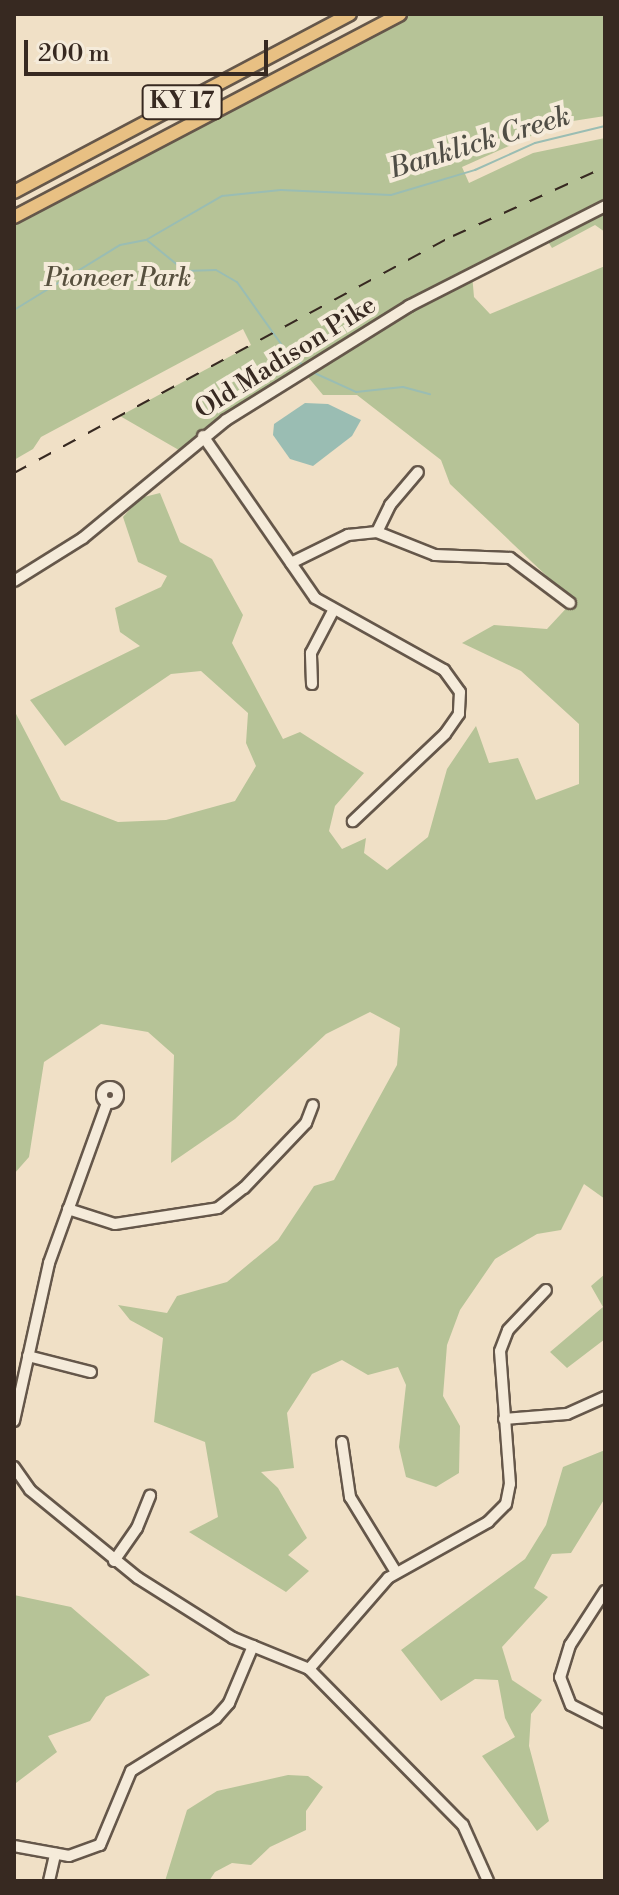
<!DOCTYPE html>
<style>
body{margin:0}
#map{position:relative;width:619px;height:1895px;overflow:hidden;background:#f0e0c6;font-family:"Libre Bodoni",serif}
div>[style]{position:absolute}
[style*='--x']{left:calc(var(--x)*1px);top:calc(var(--y)*1px);width:calc(var(--w)*1px);rotate:calc(var(--a)*1deg)}
.green>*{inset:0;background:#b6c397}
.water>*{inset:0;background:#9abdb3}
.stream>*{height:2px;margin:-1px;padding:0 1px;transform-origin:1px;border-radius:1px;background:#9abdb3}
.roads{filter:drop-shadow(2px 0 #65574a) drop-shadow(-2px 0 #65574a) drop-shadow(0 2px #65574a) drop-shadow(0 -2px #65574a)}
.minor>*{height:10px;margin:-5px;padding:0 5px;transform-origin:5px;border-radius:5px;background:#f5ebda}
.minor>.ring{margin:-5px;padding:0;box-sizing:content-box;background:none;border:10px solid #f5ebda;border-radius:50%}
.major>*{height:12px;margin:-6px;padding:0 6px;transform-origin:6px;border-radius:6px;background:#e8c083}
.rail>*{height:2px;margin-top:-1px;transform-origin:0;background:repeating-linear-gradient(90deg,#372921 0 14px,transparent 0 28px)}
span{translate:-50% -50%;white-space:nowrap;text-align:center;line-height:1.15;-webkit-text-stroke:8px #f5ebda;paint-order:stroke}
.shield-label span{padding:2px 6px;background:#f5ebda;border:2px solid;border-radius:6px;-webkit-text-stroke-width:0}
.shield-label{font-size:24px;color:#372921;font-weight:700}
.park-label{font-size:26px;color:#57503e;font-style:italic}
.street-label{font-size:26px;color:#372921}
.water-label{font-size:28px;color:#504e46;font-style:italic}
.frame{position:absolute;inset:0;border:16px solid #372921;pointer-events:none}
.scale{position:absolute;left:24px;top:40px;width:244px;height:36px;box-sizing:border-box;border:4px solid #372921;border-top:0;padding-left:10px;font-size:24px;line-height:28px;white-space:nowrap;color:#372921;-webkit-text-stroke:6px #f5ebda;paint-order:stroke}
</style>
<div id="map">
<div class="green">
<i style="clip-path:polygon(400px 14px,605px 14px,605px 116px,560px 123px,462px 167px,469px 183px,533px 153px,605px 138px,605px 232px,595px 225px,552px 248px,545px 237px,472px 274px,474px 297px,490px 314px,605px 266px,605px 1199px,584px 1184px,561px 1230px,537px 1234px,495px 1259px,460px 1310px,447px 1345px,443px 1396px,460px 1426px,459px 1473px,436px 1487px,406px 1477px,399px 1447px,406px 1385px,398px 1367px,368px 1375px,342px 1360px,312px 1374px,287px 1413px,294px 1468px,261px 1472px,278px 1488px,307px 1538px,288px 1555px,309px 1571px,286px 1592px,189px 1532px,218px 1517px,205px 1442px,154px 1422px,163px 1338px,130px 1320px,118px 1305px,167px 1313px,177px 1296px,227px 1282px,278px 1240px,314px 1186px,334px 1180px,397px 1065px,400px 1028px,370px 1012px,326px 1034px,235px 1119px,171px 1163px,174px 1055px,148px 1032px,101px 1024px,44px 1062px,29px 1157px,14px 1174px,14px 710px,61px 800px,118px 822px,166px 820px,235px 801px,256px 766px,246px 743px,248px 713px,201px 671px,171px 674px,65px 746px,30px 700px,140px 646px,120px 632px,115px 608px,161px 587px,167px 576px,138px 562px,123px 517px,140px 498px,160px 493px,180px 542px,212px 559px,243px 615px,232px 643px,283px 739px,300px 732px,364px 773px,335px 806px,329px 831px,342px 849px,366px 838px,364px 853px,387px 870px,428px 837px,447px 769px,476px 726px,489px 763px,518px 758px,536px 800px,579px 784px,579px 724px,521px 671px,462px 643px,494px 625px,547px 629px,573px 601px,450px 484px,441px 460px,357px 395px,323px 395px,303px 371px,184px 453px,120px 416px,251px 345px,243px 329px,41px 437px,33px 449px,14px 460px,14px 217px)"></i>
<i style="clip-path:polygon(605px 1274px,605px 1339px,567px 1368px,550px 1352px,603px 1307px,591px 1286px)"></i>
<i style="clip-path:polygon(605px 1450px,605px 1498px,571px 1553px,552px 1554px,534px 1588px,548px 1597px,502px 1647px,512px 1680px,542px 1700px,531px 1714px,529px 1746px,549px 1821px,537px 1831px,482px 1756px,515px 1737px,505px 1718px,498px 1680px,475px 1679px,441px 1701px,401px 1650px,525px 1559px,546px 1525px,563px 1467px)"></i>
<i style="clip-path:polygon(14px 1595px,71px 1607px,150px 1675px,106px 1697px,90px 1721px,48px 1736px,57px 1752px,16px 1783px)"></i>
<i style="clip-path:polygon(288px 1775px,308px 1776px,323px 1787px,306px 1811px,306px 1830px,270px 1847px,251px 1865px,232px 1863px,215px 1872px,209px 1881px,165px 1881px,187px 1810px,217px 1791px)"></i>
</div>
<div class="water">
<i style="clip-path:polygon(305px 403px,328px 404px,361px 420px,352px 436px,313px 466px,290px 459px,273px 435px,274px 424px)"></i>
</div>
<div class="stream">
<i style="--x:148;--y:241;--w:48;--a:39"></i>
<i style="--x:185;--y:271;--w:31;--a:-2"></i>
<i style="--x:216;--y:270;--w:24;--a:30"></i>
<i style="--x:237;--y:282;--w:85;--a:54.6"></i>
<i style="--x:286;--y:351;--w:25;--a:40"></i>
<i style="--x:14;--y:310;--w:124;--a:-31.5"></i>
<i style="--x:120;--y:245;--w:26;--a:-11"></i>
<i style="--x:146;--y:240;--w:88;--a:-30.1"></i>
<i style="--x:222;--y:196;--w:59;--a:-5.8"></i>
<i style="--x:281;--y:190;--w:110;--a:2.6"></i>
<i style="--x:391;--y:195;--w:88;--a:-16.6"></i>
<i style="--x:475;--y:170;--w:66;--a:-24.2"></i>
<i style="--x:535;--y:143;--w:72;--a:-13.7"></i>
<i style="--x:310;--y:371;--w:51;--a:24.5"></i>
<i style="--x:356;--y:392;--w:47;--a:-6.1"></i>
<i style="--x:403;--y:387;--w:28;--a:15"></i>
</div>
<div class="roads">
<div class="minor">
<i style="--x:203;--y:436;--w:197;--a:55.3"></i>
<i style="--x:315;--y:598;--w:148;--a:29.2"></i>
<i style="--x:444;--y:670;--w:27;--a:54"></i>
<i style="--x:460;--y:692;--w:22;--a:93"></i>
<i style="--x:459;--y:714;--w:24;--a:125"></i>
<i style="--x:445;--y:734;--w:127;--a:136.6"></i>
<i style="--x:377;--y:532;--w:30;--a:-64"></i>
<i style="--x:390;--y:505;--w:43;--a:-49.7"></i>
<i style="--x:291;--y:563;--w:64;--a:-26.2"></i>
<i style="--x:348;--y:535;--w:29;--a:-6"></i>
<i style="--x:377;--y:532;--w:62;--a:21.6"></i>
<i style="--x:435;--y:555;--w:75;--a:2.3"></i>
<i style="--x:510;--y:558;--w:75;--a:36.9"></i>
<i style="--x:14;--y:581;--w:81;--a:-31.9"></i>
<i style="--x:83;--y:538;--w:185;--a:-39.5"></i>
<i style="--x:226;--y:420;--w:216;--a:-31.9"></i>
<i style="--x:409;--y:306;--w:220;--a:-27"></i>
<i style="--x:312;--y:684;--w:31;--a:-92"></i>
<i style="--x:311;--y:653;--w:47;--a:-62.4"></i>
<i class="ring" style="left:102px;top:1087px;width:6px;height:6px"></i>
<i style="--x:68;--y:1209;--w:49;--a:17.7"></i>
<i style="--x:115;--y:1224;--w:104;--a:-8.8"></i>
<i style="--x:218;--y:1208;--w:33;--a:-38"></i>
<i style="--x:244;--y:1188;--w:90;--a:-46.4"></i>
<i style="--x:306;--y:1123;--w:19;--a:-69"></i>
<i style="--x:28;--y:1356;--w:65;--a:14.3"></i>
<i style="--x:504;--y:1419;--w:63;--a:-4.5"></i>
<i style="--x:567;--y:1414;--w:42;--a:-24.1"></i>
<i style="--x:14;--y:1421;--w:162;--a:-77.5"></i>
<i style="--x:49;--y:1263;--w:170;--a:-70.1"></i>
<i style="--x:342;--y:1442;--w:56;--a:81.7"></i>
<i style="--x:350;--y:1497;--w:88;--a:58.5"></i>
<i style="--x:14;--y:1467;--w:28;--a:55"></i>
<i style="--x:30;--y:1490;--w:139;--a:39.2"></i>
<i style="--x:138;--y:1578;--w:112;--a:32.3"></i>
<i style="--x:233;--y:1638;--w:82;--a:22.2"></i>
<i style="--x:309;--y:1669;--w:219;--a:45.4"></i>
<i style="--x:463;--y:1825;--w:61;--a:65.9"></i>
<i style="--x:114;--y:1561;--w:40;--a:-55.1"></i>
<i style="--x:137;--y:1528;--w:35;--a:-68"></i>
<i style="--x:605;--y:1591;--w:64;--a:122.9"></i>
<i style="--x:570;--y:1645;--w:34;--a:107"></i>
<i style="--x:560;--y:1677;--w:30;--a:69"></i>
<i style="--x:571;--y:1705;--w:38;--a:27"></i>
<i style="--x:309;--y:1669;--w:121;--a:-49"></i>
<i style="--x:388;--y:1578;--w:115;--a:-29.2"></i>
<i style="--x:488;--y:1522;--w:25;--a:-45"></i>
<i style="--x:506;--y:1504;--w:20;--a:-79"></i>
<i style="--x:510;--y:1484;--w:133;--a:-94.3"></i>
<i style="--x:500;--y:1351;--w:22;--a:-69"></i>
<i style="--x:508;--y:1330;--w:55;--a:-46.5"></i>
<i style="--x:14;--y:1846;--w:56;--a:10.3"></i>
<i style="--x:69;--y:1856;--w:33;--a:-20"></i>
<i style="--x:100;--y:1845;--w:80;--a:-67.3"></i>
<i style="--x:131;--y:1771;--w:100;--a:-31.9"></i>
<i style="--x:216;--y:1718;--w:20;--a:-49"></i>
<i style="--x:229;--y:1703;--w:62;--a:-67.2"></i>
<i style="--x:49;--y:1881;--w:28;--a:-77"></i>
</div>
<div class="major">
<i style="--x:14;--y:192;--w:380;--a:-27.9"></i>
<i style="--x:14;--y:217;--w:436;--a:-27.7"></i>
</div>
</div>
<div class="rail">
<i style="--x:14;--y:473;--w:499;--a:-28.4"></i>
<i style="--x:453;--y:236;--w:167;--a:-24.4"></i>
</div>
<div class="shield-label">
<span style="left:182px;top:102px">KY 17</span>
</div>
<div class="park-label">
<span style="left:118px;top:279px">Pioneer Park</span>
</div>
<div class="street-label">
<span style="left:286px;top:358px;rotate:-32deg">Old Madison Pike</span>
</div>
<div class="water-label">
<span style="left:480px;top:143px;rotate:-17deg">Banklick Creek</span>
</div>
<div class="frame"></div>
<div class="scale">200 m</div>
</div>
